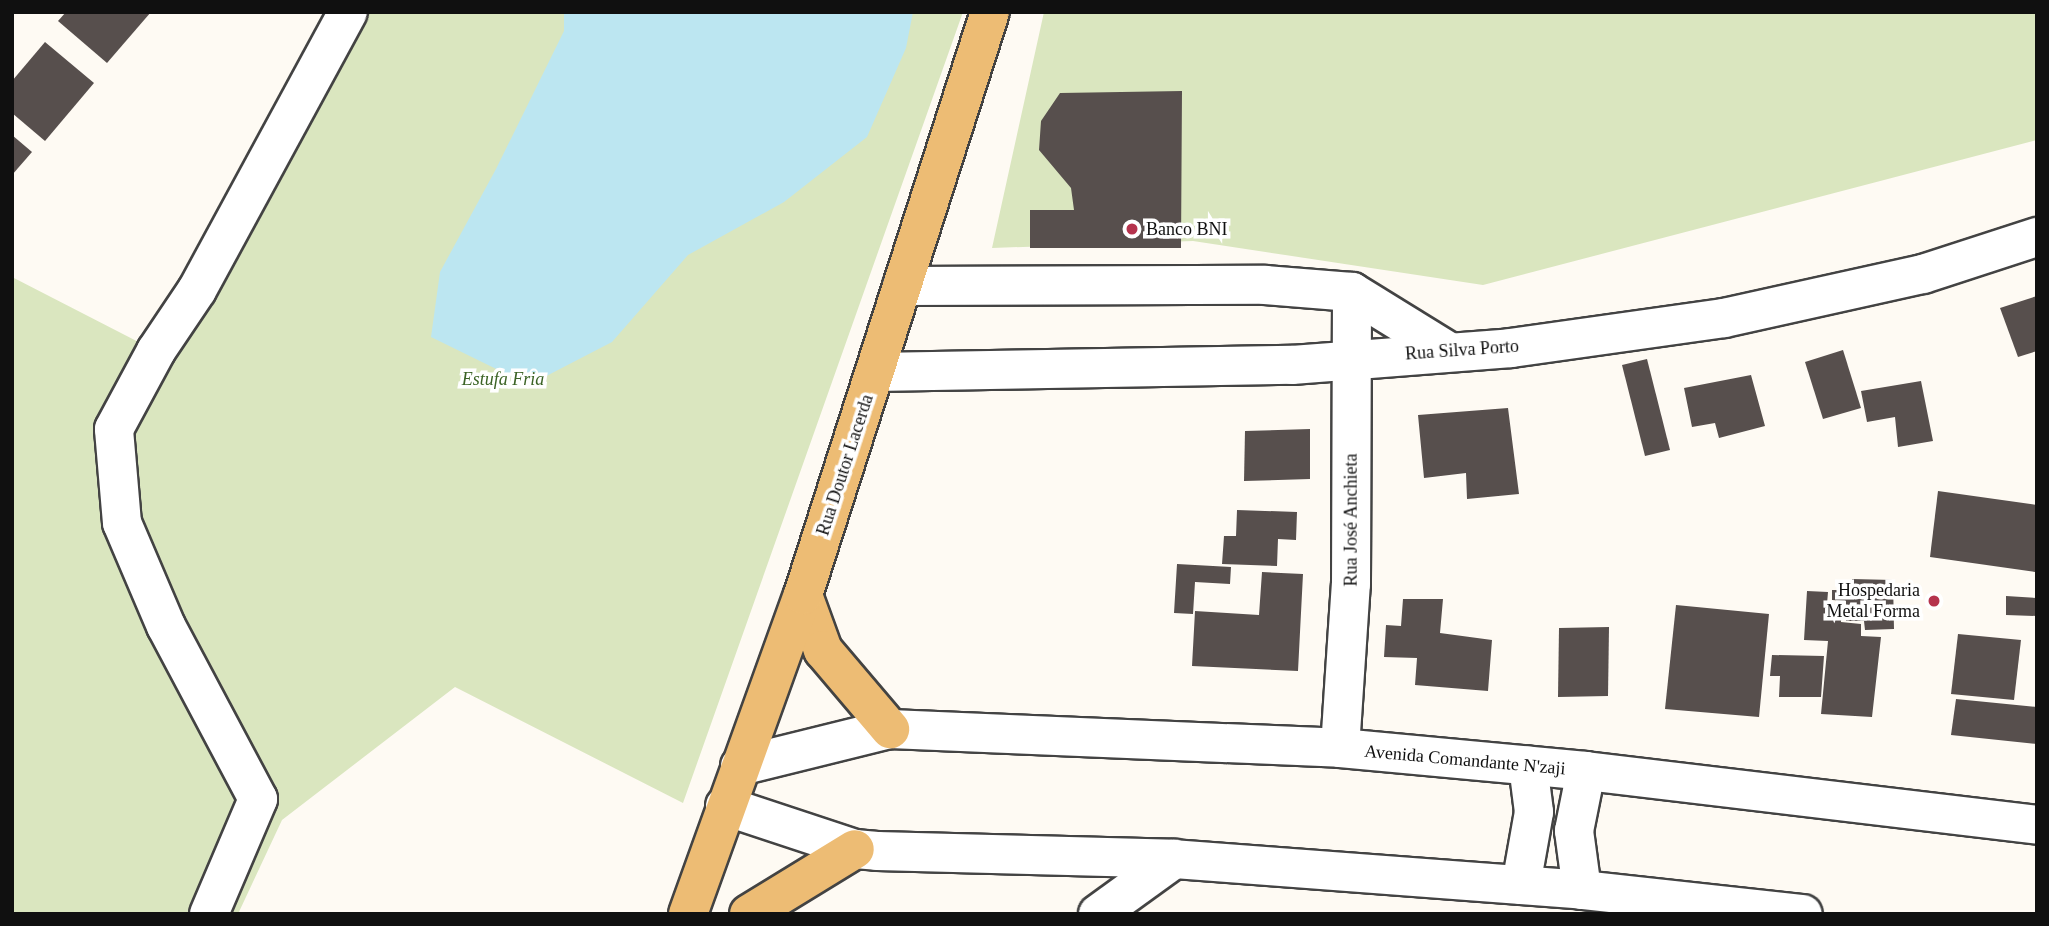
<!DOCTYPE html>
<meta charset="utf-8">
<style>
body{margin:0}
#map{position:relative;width:2049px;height:926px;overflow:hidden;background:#fefaf3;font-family:"Times New Roman",serif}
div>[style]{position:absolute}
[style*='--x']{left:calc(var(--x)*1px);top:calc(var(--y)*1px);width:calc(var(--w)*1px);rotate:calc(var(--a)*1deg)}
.green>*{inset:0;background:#dae6bf}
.water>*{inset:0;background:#bce6f1}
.building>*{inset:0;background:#574f4d}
.roads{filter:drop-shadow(2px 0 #434343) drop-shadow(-2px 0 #434343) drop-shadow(0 2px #434343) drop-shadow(0 -2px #434343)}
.minor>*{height:38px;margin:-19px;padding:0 19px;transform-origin:19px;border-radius:19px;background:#fff}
.major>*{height:38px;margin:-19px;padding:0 19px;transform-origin:19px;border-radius:19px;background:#edbc74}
.dots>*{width:19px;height:19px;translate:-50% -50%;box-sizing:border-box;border:4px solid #fff;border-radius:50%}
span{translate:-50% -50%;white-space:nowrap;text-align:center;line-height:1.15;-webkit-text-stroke:7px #fff;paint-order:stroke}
.poi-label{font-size:18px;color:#101010}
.left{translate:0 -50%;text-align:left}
.right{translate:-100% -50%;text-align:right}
.street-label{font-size:18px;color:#101010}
.park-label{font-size:18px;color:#3b6325;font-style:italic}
.frame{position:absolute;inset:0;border:14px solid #101010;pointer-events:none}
</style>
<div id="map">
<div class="green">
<i style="clip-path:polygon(348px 12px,963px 12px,683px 803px,455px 687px,282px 820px,238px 914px,12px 914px,12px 277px,156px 351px)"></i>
<i style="clip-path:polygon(1044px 12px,2037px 12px,2037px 140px,1483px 285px,1193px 241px,992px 248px)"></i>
</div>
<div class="water">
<i style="clip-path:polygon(564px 12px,913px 12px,906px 48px,867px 137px,784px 202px,688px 255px,612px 342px,529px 385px,431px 337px,440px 272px,496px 169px,564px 31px)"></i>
</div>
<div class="building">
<i style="clip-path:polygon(66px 12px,151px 12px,107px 63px,58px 21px)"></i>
<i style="clip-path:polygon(45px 42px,94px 83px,45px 141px,12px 113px,12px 81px)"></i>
<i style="clip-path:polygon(1182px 91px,1181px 248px,1030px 248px,1030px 210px,1074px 210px,1071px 188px,1039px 150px,1041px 121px,1060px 93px)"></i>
<i style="clip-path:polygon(12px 135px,32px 152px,12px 175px)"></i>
<i style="clip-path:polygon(2037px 296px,2037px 351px,2018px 357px,2000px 308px)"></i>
<i style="clip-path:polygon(1843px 350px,1861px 408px,1823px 419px,1805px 362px)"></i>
<i style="clip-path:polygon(1647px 359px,1670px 450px,1645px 456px,1622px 365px)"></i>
<i style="clip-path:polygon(1751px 375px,1765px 426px,1719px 438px,1715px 423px,1692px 427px,1684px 388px)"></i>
<i style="clip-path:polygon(1921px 381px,1933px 441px,1898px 447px,1895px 417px,1867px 422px,1861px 391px)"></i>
<i style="clip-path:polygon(1508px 408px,1519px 494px,1467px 499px,1466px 473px,1424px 478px,1418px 415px)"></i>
<i style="clip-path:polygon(1310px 429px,1310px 479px,1244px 481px,1245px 431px)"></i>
<i style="clip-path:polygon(1938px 491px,2037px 505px,2035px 572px,1930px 557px)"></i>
<i style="clip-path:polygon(1237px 510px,1297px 512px,1296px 540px,1278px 539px,1277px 566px,1222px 564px,1224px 536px,1236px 536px)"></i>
<i style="clip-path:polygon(1177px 564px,1231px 567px,1230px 584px,1195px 582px,1193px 614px,1174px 613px)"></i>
<i style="clip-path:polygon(1262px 572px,1303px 574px,1298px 671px,1192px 666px,1195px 611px,1259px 615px)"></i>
<i style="clip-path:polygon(1852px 579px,1893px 580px,1894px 629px,1865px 630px,1864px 621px,1846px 621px,1846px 601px,1832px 600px,1832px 590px,1852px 590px)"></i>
<i style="clip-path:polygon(1807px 591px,1828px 592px,1827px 604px,1842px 605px,1841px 622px,1861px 624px,1861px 636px,1881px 637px,1872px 717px,1821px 714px,1828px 641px,1804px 640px)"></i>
<i style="clip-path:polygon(2006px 596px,2037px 598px,2037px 616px,2006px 615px)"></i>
<i style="clip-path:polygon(1403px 599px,1443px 599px,1440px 633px,1492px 640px,1488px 691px,1415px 685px,1417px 658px,1384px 657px,1386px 625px,1401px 626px)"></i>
<i style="clip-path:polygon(1676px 605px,1769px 614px,1759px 717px,1665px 709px)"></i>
<i style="clip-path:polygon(1609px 627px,1608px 696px,1558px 697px,1559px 628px)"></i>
<i style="clip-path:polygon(1958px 634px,2021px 640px,2014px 700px,1951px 694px)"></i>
<i style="clip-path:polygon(1772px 655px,1824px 656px,1821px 697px,1779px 697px,1780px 676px,1770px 676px)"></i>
<i style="clip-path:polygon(1956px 699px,2037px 707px,2037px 744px,1951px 735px)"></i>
</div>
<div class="roads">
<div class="minor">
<i style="--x:902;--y:286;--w:363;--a:-0.2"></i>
<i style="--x:1265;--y:285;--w:87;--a:4.6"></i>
<i style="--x:1352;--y:292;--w:110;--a:31.7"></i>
<i style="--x:875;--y:372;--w:417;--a:-1"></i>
<i style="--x:1292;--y:365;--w:220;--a:-4.4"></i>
<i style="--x:1511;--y:348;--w:215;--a:-8"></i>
<i style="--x:1724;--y:318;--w:204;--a:-12.5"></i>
<i style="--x:1923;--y:274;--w:120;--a:-18"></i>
<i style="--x:1340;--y:748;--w:164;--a:-86.2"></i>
<i style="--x:1351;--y:584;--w:292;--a:-89.8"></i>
<i style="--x:740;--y:766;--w:154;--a:-13.9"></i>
<i style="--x:890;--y:729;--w:450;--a:2.4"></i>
<i style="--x:1340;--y:748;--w:247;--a:5.3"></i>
<i style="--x:1586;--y:771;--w:454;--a:6.8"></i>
<i style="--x:725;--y:806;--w:137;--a:18.3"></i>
<i style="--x:855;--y:849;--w:22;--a:5"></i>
<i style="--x:877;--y:851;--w:297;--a:1.5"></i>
<i style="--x:1174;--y:859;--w:409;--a:4.3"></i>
<i style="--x:1582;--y:890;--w:222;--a:6.2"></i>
<i style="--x:1521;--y:885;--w:74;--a:-79.9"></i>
<i style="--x:1534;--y:812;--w:47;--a:-97.3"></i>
<i style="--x:1582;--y:890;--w:60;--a:-97.7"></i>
<i style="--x:1574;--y:831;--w:61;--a:-78.7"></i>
<i style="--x:209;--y:914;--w:125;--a:-66.9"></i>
<i style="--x:258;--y:799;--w:196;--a:-118"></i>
<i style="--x:166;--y:626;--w:112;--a:-113.1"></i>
<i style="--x:122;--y:523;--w:94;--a:-94.9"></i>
<i style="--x:114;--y:429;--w:89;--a:-61.7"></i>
<i style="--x:156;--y:351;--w:73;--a:-56.1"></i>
<i style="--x:197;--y:290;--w:316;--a:-61.5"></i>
<i style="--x:1098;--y:914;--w:94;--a:-35.9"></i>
</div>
<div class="major">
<i style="--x:803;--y:595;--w:59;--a:70"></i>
<i style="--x:823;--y:650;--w:104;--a:49.7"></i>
<i style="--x:688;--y:914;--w:339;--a:-70.2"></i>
<i style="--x:803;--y:595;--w:612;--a:-72.22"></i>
<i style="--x:749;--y:914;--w:124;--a:-31.5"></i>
</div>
</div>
<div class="dots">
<i style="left:1132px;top:229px;background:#b5334d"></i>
<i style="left:1934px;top:601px;background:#b5334d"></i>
</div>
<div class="poi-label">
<span class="left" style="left:1146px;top:229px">Banco BNI</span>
<span class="right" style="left:1920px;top:601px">Hospedaria<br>Metal Forma</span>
</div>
<div class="street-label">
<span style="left:1462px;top:350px;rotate:-4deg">Rua Silva Porto</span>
<span style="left:845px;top:465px;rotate:-72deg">Rua Doutor Lacerda</span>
<span style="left:1351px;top:520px;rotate:-90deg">Rua José Anchieta</span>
<span style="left:1465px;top:760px;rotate:5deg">Avenida Comandante N'zaji</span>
</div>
<div class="park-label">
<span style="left:503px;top:379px">Estufa Fria</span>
</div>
<div class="frame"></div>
</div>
